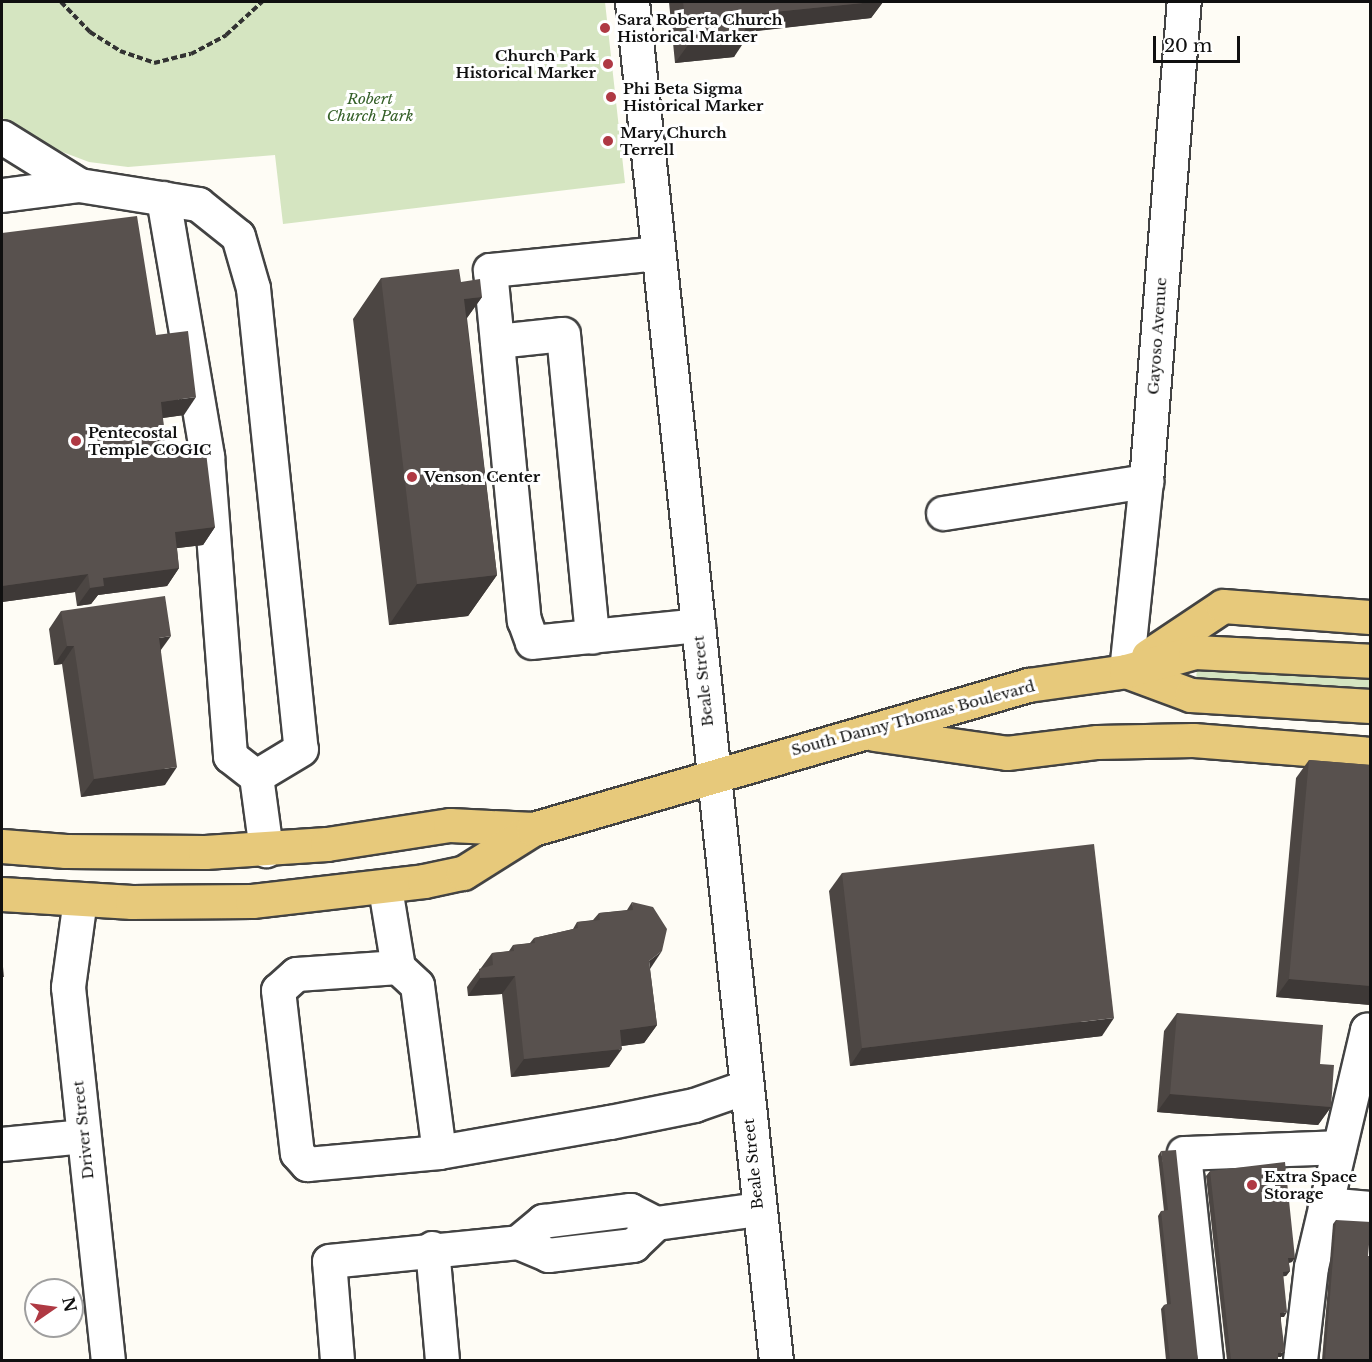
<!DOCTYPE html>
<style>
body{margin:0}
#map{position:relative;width:1372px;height:1362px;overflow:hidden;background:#fefcf5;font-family:"Libre Baskerville",serif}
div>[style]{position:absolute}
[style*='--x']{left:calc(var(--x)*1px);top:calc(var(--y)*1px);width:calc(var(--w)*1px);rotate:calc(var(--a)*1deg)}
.green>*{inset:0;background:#d5e5c1}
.path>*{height:4px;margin-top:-2px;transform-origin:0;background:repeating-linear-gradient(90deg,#323232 0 6px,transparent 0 9px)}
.roads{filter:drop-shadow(2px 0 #434343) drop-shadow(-2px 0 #434343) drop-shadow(0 2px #434343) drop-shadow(0 -2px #434343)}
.minor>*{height:33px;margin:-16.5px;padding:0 16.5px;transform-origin:16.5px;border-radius:16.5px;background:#fff}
.major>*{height:33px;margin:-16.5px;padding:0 16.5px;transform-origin:16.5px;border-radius:16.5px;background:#e7c97b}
.wall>*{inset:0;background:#4c4643}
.shaded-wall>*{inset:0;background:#3e3937}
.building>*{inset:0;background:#58514e}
.dots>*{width:16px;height:16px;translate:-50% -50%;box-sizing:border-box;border:3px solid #fff;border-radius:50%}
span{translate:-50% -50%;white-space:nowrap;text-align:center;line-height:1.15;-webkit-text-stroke:6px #fff;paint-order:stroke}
.poi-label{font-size:15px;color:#101010;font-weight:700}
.left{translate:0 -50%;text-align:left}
.right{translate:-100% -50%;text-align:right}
.park-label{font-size:15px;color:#356028;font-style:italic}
.street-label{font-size:15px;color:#101010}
.frame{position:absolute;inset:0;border:3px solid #101010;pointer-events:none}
.north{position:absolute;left:24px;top:1278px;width:60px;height:60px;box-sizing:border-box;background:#fff;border:2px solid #9f9f9f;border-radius:50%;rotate:77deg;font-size:16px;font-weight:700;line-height:24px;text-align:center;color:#101010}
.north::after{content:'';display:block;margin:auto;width:21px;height:27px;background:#af3943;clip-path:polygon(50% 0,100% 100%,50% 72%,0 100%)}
.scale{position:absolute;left:1153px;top:36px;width:87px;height:27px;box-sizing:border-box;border:3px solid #101010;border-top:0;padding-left:8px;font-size:18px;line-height:21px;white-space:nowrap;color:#101010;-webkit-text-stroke:4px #fff;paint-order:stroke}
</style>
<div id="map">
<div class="green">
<i style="clip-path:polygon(2px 2px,605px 2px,625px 183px,283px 224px,275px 155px,128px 167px,89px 162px,44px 145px,12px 127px,2px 117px)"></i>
<i style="clip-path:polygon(1197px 669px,1302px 672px,1370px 680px,1370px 690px,1196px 679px)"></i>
</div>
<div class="path">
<i style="--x:61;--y:2;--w:42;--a:46"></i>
<i style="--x:90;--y:32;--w:36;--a:32"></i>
<i style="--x:120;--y:51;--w:36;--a:19"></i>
<i style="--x:154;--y:63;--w:38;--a:-14"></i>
<i style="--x:191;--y:54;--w:40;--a:-28"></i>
<i style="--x:226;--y:35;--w:49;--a:-42.5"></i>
</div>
<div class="roads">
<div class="minor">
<i style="--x:632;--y:2;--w:1366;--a:83.95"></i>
<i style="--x:2;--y:137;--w:91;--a:31.9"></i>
<i style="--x:2;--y:195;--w:78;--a:-7.4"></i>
<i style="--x:79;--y:185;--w:121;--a:9.1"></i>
<i style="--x:198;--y:204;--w:51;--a:38.7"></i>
<i style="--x:238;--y:236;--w:54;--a:73.9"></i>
<i style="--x:253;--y:288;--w:463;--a:84.1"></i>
<i style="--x:301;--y:749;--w:52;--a:149"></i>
<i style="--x:163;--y:198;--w:262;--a:80.3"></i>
<i style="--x:207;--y:456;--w:301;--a:85.6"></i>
<i style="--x:230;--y:756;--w:33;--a:38"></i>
<i style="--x:256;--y:776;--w:75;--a:82.3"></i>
<i style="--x:658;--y:253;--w:169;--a:174.2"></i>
<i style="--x:490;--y:270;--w:352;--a:84.5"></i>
<i style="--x:524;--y:620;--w:23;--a:70"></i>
<i style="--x:532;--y:642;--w:167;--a:-5.8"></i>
<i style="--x:497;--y:341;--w:66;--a:-6.1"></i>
<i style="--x:563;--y:334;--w:304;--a:84.5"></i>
<i style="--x:943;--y:513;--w:206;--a:-9"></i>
<i style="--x:1126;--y:671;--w:191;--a:-84"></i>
<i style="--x:1146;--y:481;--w:481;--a:-85.5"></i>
<i style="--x:385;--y:888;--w:80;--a:80.7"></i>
<i style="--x:80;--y:899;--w:89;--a:97.8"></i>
<i style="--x:68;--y:987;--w:375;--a:83.9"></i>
<i style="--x:2;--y:1144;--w:81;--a:-5.6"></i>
<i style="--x:439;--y:1152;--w:168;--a:-97.5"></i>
<i style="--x:417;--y:985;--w:26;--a:-137"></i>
<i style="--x:398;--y:967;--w:102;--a:176.1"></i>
<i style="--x:296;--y:974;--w:24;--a:138"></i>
<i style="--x:278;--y:990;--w:164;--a:83.4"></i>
<i style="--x:297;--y:1153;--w:15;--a:48"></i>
<i style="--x:307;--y:1164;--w:133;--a:-5.2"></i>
<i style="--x:439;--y:1152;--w:174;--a:-10"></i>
<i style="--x:610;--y:1122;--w:86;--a:-11.4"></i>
<i style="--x:694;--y:1105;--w:54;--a:-19.4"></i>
<i style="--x:1325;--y:1204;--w:45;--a:5.1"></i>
<i style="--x:518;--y:1242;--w:33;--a:-40"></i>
<i style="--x:543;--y:1221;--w:88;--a:-7.2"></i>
<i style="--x:630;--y:1210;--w:29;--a:27"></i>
<i style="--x:656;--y:1223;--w:103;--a:-7.8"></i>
<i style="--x:432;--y:1248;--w:112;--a:84.9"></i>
<i style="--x:337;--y:1360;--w:99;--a:-94.6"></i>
<i style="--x:329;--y:1261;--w:190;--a:-5.7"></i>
<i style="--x:518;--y:1242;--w:33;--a:23"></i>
<i style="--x:548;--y:1255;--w:86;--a:-6.7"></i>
<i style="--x:633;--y:1245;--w:32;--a:-44"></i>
<i style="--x:1206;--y:1360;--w:208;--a:-96.1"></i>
<i style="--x:1184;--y:1153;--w:155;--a:-2.2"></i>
<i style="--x:1300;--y:1360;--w:94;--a:-83.3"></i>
<i style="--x:1311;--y:1267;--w:244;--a:-76.7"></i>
<i style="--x:1367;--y:1030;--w:3;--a:0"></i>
</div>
<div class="major">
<i style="--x:1148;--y:656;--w:90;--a:-33.7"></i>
<i style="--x:1223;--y:606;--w:147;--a:4.3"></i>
<i style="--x:1126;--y:671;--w:69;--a:20.3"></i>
<i style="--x:1191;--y:695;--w:179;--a:3.5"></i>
<i style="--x:874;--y:734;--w:134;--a:8.1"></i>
<i style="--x:1007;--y:753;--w:91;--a:-7"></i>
<i style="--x:1097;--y:742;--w:96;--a:-1.2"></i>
<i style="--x:1193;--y:740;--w:178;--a:4.5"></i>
<i style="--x:2;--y:846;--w:64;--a:4.5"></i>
<i style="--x:66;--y:851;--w:139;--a:0.4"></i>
<i style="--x:205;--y:852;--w:122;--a:-3.8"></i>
<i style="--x:327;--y:844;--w:124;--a:-8.8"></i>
<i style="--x:450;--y:825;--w:83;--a:2.8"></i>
<i style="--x:2;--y:894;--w:130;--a:3.5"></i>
<i style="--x:132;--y:902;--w:120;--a:-0.5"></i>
<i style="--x:252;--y:901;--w:173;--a:-6.6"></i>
<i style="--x:424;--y:881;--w:40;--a:-12"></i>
<i style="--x:463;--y:873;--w:83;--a:-32.2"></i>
<i style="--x:533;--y:829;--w:516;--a:-16.22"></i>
<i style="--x:1028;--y:685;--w:99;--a:-8.1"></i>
<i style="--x:1126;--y:671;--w:72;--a:-15.4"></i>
<i style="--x:1195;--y:652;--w:175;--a:2.9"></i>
</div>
</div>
<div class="wall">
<i style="clip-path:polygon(669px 2px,883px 2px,871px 18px,745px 32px,734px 57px,675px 63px)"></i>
<i style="clip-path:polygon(2px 233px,156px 335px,184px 415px,163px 418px,166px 449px,215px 527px,203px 545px,177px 548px,179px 568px,167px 586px,98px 595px,91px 604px,77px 606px,75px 592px,2px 602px)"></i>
<i style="clip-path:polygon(381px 278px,461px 282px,482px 297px,467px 318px,497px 575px,468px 616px,389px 625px,353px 319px)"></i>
<i style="clip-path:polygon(61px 611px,161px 650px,165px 785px,81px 797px,62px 664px,54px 665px,49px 629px)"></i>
<i style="clip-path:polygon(1309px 760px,1371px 765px,1371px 1005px,1276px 997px,1296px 778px)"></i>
<i style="clip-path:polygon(842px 873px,1102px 1036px,850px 1066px,829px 891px)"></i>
<i style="clip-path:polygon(632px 902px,650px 969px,657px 1025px,644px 1043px,621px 1046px,609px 1067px,511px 1077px,502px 994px,468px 996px,467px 987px,492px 953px,509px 951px,513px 945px,530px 943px,534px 938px,573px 929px,577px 922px,593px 920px,599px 913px,627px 910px)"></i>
<i style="clip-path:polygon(1177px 1013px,1320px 1064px,1331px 1107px,1318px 1125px,1157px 1112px,1164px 1031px)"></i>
<i style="clip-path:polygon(1161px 1151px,1198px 1360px,1166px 1360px,1161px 1309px,1164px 1305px,1167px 1304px,1158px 1216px,1161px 1211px,1164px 1211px,1158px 1156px)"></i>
<i style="clip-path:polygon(1210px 1171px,1292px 1262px,1289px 1263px,1290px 1271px,1286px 1276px,1283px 1276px,1284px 1317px,1281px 1317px,1281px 1357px,1278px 1357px,1278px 1360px,1227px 1360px,1206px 1176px)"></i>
<i style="clip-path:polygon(1336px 1220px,1368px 1256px,1371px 1360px,1322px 1360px,1333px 1224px)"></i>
</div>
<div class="shaded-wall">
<i style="clip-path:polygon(873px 2px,883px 2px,871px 18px,731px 34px,744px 15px)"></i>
<i style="clip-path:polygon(746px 39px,734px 57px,675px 63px,688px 45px)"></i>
<i style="clip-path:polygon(482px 297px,453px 337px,464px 299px)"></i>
<i style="clip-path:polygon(196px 397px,184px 415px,148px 420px,161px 402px)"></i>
<i style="clip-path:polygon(215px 527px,203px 545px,162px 550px,175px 532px)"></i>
<i style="clip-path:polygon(179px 568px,167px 586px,98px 595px,91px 604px,77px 606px,90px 588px,103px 578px)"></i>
<i style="clip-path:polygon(88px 574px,75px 592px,2px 602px,2px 586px)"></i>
<i style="clip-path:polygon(497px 575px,468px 616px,389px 625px,417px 584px)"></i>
<i style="clip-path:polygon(171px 636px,158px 654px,159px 638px)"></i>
<i style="clip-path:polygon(67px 646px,74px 646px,62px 664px,54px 665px)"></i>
<i style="clip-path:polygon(177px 767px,165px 785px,81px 797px,94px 779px)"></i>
<i style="clip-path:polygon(662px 951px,650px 969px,649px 961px)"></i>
<i style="clip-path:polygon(515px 976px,502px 994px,468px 996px,480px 978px)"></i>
<i style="clip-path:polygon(1289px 979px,1371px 986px,1371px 1005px,1276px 997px)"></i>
<i style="clip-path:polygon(1114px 1018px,1102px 1036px,850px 1066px,862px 1048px)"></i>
<i style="clip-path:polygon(657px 1025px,644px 1043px,607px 1048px,620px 1030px)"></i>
<i style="clip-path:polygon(622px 1049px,609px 1067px,511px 1077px,524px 1059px)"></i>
<i style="clip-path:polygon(1170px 1094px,1331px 1107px,1318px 1125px,1157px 1112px)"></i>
<i style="clip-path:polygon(1288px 1258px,1295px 1258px,1292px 1262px,1285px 1263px)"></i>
<i style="clip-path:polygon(1290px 1271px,1286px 1276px,1279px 1277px,1283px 1272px)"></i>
<i style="clip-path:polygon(1287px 1312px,1284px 1317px,1277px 1317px,1280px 1313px)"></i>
<i style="clip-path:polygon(1285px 1352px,1281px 1357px,1274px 1357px,1278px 1353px)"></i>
</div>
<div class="building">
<i style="clip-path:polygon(683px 2px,873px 2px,744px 15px,746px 39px,688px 45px)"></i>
<i style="clip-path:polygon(137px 216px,156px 335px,188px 331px,196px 397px,161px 402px,166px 449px,205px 444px,215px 527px,175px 532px,179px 568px,103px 578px,104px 586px,90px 588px,88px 574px,2px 586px,2px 233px)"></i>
<i style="clip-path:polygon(459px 269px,461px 282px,480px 279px,482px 297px,464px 299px,497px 575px,417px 584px,381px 278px)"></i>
<i style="clip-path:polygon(165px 596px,171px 636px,159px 638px,177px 767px,94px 779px,74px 646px,67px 646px,61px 611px)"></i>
<i style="clip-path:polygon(1309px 760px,1371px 765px,1371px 986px,1289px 979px)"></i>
<i style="clip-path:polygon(1094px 844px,1114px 1018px,862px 1048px,842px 873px)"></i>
<i style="clip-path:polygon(632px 902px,653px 907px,667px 929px,662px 951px,649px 961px,657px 1025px,620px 1030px,622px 1049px,524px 1059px,515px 976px,480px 978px,479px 969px,493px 965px,492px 953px,514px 951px,513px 945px,535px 943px,534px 938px,578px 928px,577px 922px,600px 920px,599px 913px,633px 910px)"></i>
<i style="clip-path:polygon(2px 957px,4px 977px,2px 977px)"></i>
<i style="clip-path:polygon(1177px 1013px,1323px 1025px,1320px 1064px,1334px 1065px,1331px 1107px,1170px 1094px)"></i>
<i style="clip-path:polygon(1176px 1150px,1198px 1360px,1170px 1360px,1164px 1305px,1171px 1304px,1161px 1211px,1168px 1210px,1161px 1151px)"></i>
<i style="clip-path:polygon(1285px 1162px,1295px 1258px,1288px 1258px,1290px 1271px,1283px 1272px,1287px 1312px,1280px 1313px,1285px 1352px,1278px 1353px,1278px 1360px,1231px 1360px,1210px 1171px)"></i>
<i style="clip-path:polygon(1336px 1220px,1371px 1222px,1368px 1256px,1371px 1256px,1371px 1360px,1325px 1360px)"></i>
</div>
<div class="dots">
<i style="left:605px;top:28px;background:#af3943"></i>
<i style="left:608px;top:64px;background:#af3943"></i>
<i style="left:611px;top:97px;background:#af3943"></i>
<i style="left:608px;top:141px;background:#af3943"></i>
<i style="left:76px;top:441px;background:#af3943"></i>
<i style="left:412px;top:477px;background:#af3943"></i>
<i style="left:1252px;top:1185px;background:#af3943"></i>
</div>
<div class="poi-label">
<span class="left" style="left:617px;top:28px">Sara Roberta Church<br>Historical Marker</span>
<span class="right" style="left:596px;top:64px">Church Park<br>Historical Marker</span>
<span class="left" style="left:623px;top:97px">Phi Beta Sigma<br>Historical Marker</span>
<span class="left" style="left:620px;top:141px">Mary Church<br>Terrell</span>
<span class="left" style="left:88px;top:441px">Pentecostal<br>Temple COGIC</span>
<span class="left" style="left:424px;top:477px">Venson Center</span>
<span class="left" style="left:1264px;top:1185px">Extra Space<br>Storage</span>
</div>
<div class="park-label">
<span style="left:370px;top:107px">Robert<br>Church Park</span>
</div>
<div class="street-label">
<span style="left:1157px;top:336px;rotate:-86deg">Gayoso Avenue</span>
<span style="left:703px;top:681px;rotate:-96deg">Beale Street</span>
<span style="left:913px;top:718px;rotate:-15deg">South Danny Thomas Boulevard</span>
<span style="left:83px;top:1130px;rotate:-96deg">Driver Street</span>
<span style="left:753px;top:1164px;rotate:-96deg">Beale Street</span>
</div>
<div class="frame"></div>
<div class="north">N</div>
<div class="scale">20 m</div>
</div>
